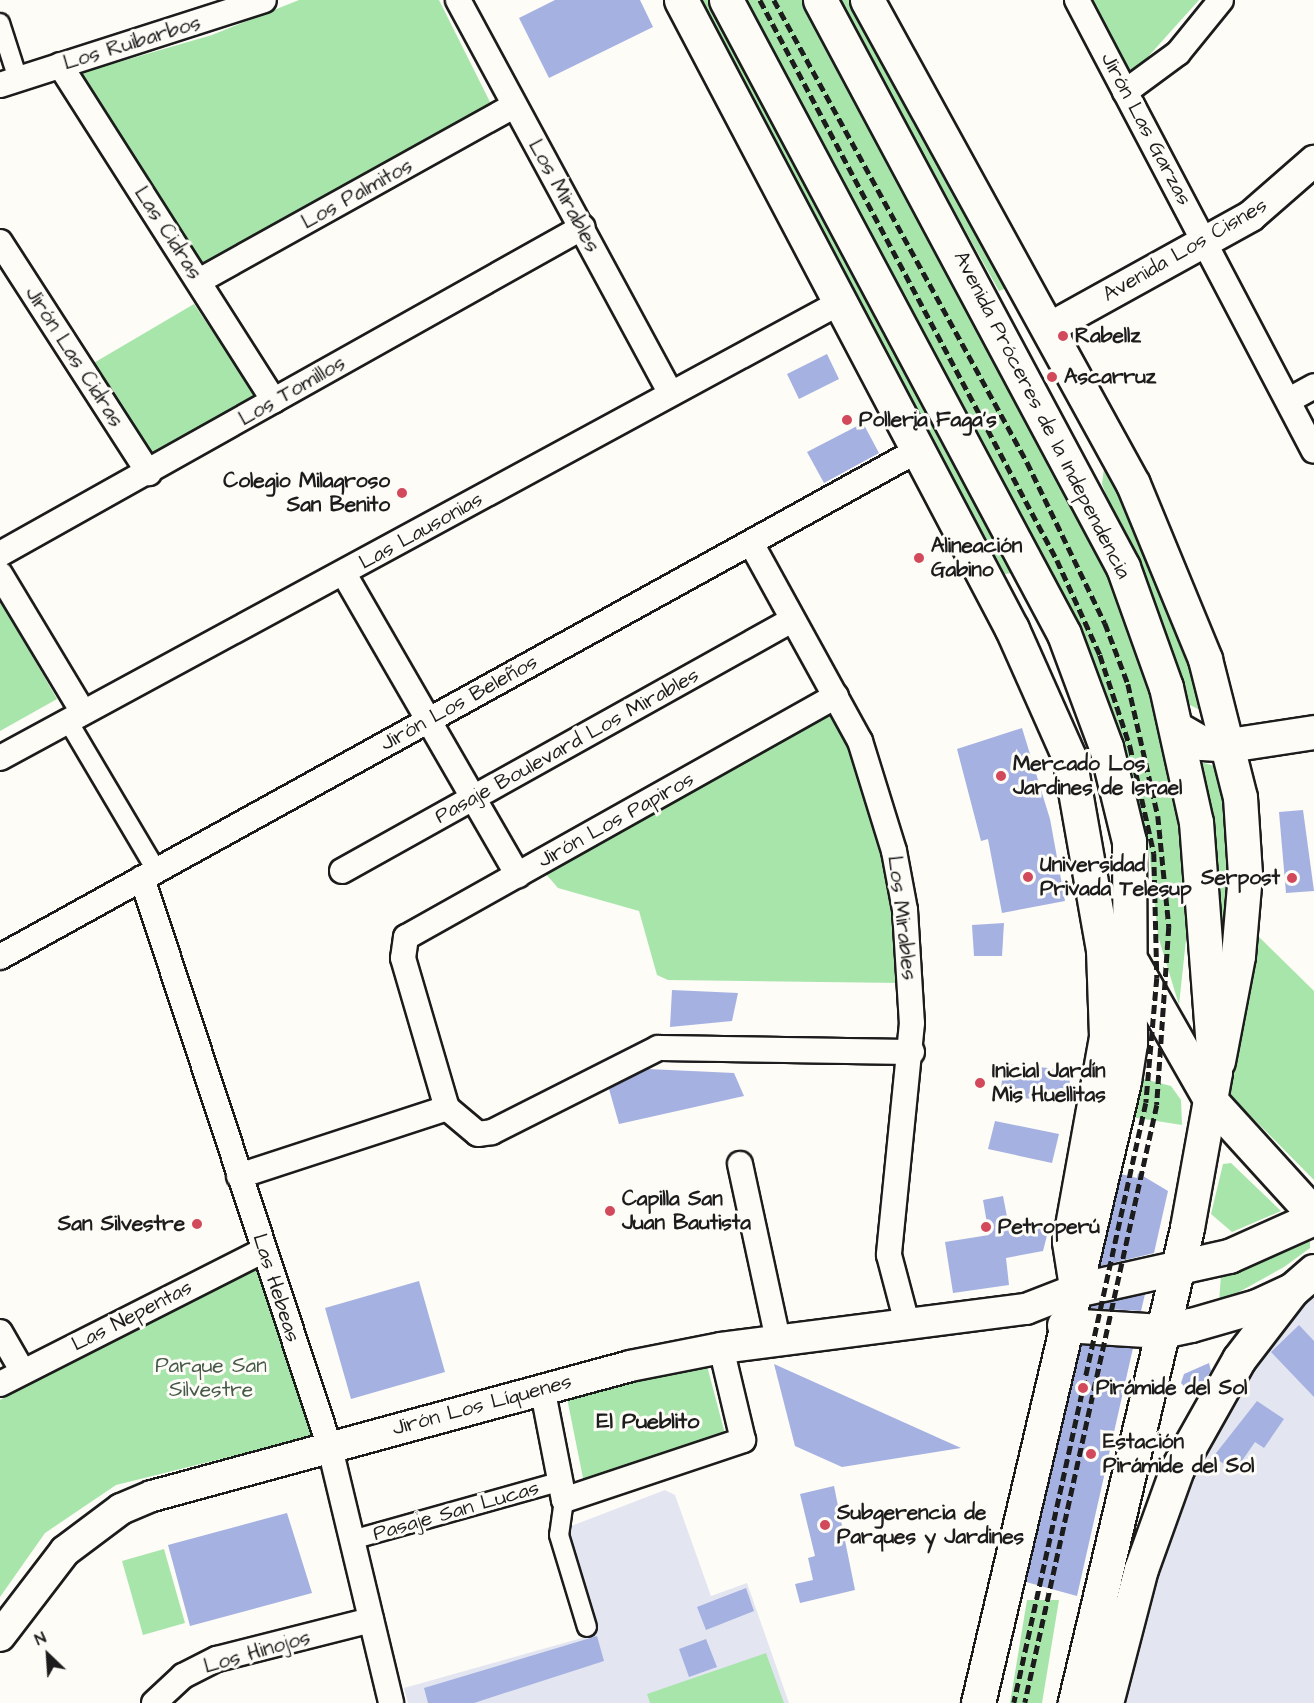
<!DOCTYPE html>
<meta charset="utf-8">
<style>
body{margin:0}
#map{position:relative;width:1314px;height:1703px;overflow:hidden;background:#fdfcf7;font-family:"Architects Daughter",sans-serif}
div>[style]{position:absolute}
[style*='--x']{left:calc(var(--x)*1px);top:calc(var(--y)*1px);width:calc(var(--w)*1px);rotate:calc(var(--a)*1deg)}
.built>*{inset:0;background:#e3e6f0}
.green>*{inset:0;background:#a8e5ab}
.building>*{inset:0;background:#a5b1e1}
.roads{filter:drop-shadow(2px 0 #1c1c1c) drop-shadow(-2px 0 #1c1c1c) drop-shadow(0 2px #1c1c1c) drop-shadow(0 -2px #1c1c1c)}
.pedestrian>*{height:18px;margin:-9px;padding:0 9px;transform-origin:9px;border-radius:9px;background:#fdfcf7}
.minor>*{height:24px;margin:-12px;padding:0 12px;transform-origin:12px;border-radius:12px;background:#fdfcf7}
.tertiary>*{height:30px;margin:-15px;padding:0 15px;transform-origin:15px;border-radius:15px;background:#fdfcf7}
.secondary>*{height:33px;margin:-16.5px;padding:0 16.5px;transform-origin:16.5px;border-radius:16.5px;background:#fdfcf7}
.primary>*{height:33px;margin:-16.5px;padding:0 16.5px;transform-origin:16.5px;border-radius:16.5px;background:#fdfcf7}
.rail>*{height:4.5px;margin-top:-2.25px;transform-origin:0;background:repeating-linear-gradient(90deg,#1c1c1c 0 9px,transparent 0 13.5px)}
.dots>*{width:16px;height:16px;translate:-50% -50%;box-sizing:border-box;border:3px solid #fdfcf7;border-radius:50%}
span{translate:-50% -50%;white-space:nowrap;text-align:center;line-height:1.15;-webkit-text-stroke:6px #fdfcf7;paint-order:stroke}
.street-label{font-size:21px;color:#1c1c1c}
.poi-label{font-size:21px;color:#1c1c1c;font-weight:700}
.left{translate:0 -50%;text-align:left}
.right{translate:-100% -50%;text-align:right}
.park-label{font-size:21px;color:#465847}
.neighbourhood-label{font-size:22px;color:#1c1c1c;font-weight:700}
.north{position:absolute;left:18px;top:1625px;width:60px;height:60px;-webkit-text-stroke:4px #fdfcf7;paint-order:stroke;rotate:335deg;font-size:16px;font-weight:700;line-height:24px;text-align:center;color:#1c1c1c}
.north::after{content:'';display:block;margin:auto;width:21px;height:27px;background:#1c1c1c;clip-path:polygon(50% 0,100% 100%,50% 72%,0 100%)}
</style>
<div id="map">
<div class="built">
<i style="clip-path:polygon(1314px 1263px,1314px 1703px,1126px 1703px,1150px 1589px,1200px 1447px)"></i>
<i style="clip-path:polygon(665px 1490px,675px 1495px,711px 1596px,747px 1583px,789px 1703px,408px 1703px,404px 1688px,596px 1634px,566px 1528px)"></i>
</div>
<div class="green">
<i style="clip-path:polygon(299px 0,439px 0,491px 104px,204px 265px,81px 73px,212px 35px)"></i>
<i style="clip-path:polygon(694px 0,710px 0,1022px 572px,1005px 574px)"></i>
<i style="clip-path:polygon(739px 0,808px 0,1093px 530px,1145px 667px,1176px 806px,1187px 930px,1179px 1005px,1158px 936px,1148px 840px,1120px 735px,1083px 634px)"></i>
<i style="clip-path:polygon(837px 0,858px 0,1109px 459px,1189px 642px,1202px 711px,1190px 705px,1102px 484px,1104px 468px,1031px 325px,1009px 287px,999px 291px)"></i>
<i style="clip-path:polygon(1091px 0,1199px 0,1137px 69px,1128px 70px)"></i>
<i style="clip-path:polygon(194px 304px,258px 399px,153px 460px,92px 364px)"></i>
<i style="clip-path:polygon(0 600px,57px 699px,0 731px)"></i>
<i style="clip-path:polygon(835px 712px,875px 809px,902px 983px,668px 980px,657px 975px,639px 911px,558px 888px,545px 873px)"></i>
<i style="clip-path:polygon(1197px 761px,1222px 768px,1230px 882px,1224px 973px)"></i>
<i style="clip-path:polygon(1253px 931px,1314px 991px,1314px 1180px,1227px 1092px)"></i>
<i style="clip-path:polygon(1144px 1079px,1171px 1086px,1181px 1100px,1182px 1125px,1125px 1116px)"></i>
<i style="clip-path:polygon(1231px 1163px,1281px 1211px,1232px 1232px,1211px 1214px,1223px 1164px)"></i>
<i style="clip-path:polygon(1310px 1237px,1310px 1248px,1284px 1267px,1219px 1303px,1221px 1275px)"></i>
<i style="clip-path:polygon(252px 1268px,259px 1269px,314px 1431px,306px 1438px,116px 1485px,45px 1533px,0 1597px,0 1400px)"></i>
<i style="clip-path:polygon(706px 1362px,725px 1434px,584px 1483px,566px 1393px)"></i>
<i style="clip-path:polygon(164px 1549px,185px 1623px,143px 1635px,122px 1561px)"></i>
<i style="clip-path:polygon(1027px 1600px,1059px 1600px,1042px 1703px,1010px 1703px)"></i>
<i style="clip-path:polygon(766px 1653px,784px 1703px,650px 1703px,647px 1694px)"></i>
</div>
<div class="building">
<i style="clip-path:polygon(555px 0,640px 0,653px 27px,549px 78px,519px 18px)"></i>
<i style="clip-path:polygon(827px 354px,839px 379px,799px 399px,787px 374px)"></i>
<i style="clip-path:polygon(863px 423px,879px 453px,824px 483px,807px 452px)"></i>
<i style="clip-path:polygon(1022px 728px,1050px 819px,1065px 901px,1002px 913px,988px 839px,981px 841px,957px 749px)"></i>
<i style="clip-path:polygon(1303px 810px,1314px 891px,1286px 893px,1279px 812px)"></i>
<i style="clip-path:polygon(1004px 923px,1002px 956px,974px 956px,972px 925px)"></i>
<i style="clip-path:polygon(672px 990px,738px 993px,732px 1021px,670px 1027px)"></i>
<i style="clip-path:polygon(1004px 1064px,1070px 1070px,1069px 1102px,1000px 1096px)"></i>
<i style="clip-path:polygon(648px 1069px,734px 1073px,744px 1096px,619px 1124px,609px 1089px)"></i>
<i style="clip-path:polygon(995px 1121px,1059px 1134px,1052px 1163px,988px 1149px)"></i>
<i style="clip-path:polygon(1138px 1173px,1168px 1191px,1154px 1253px,1100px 1266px,1121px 1174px,1137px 1178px)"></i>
<i style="clip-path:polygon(1003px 1196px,1010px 1232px,1050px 1224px,1043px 1251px,1006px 1258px,1009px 1285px,953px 1293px,945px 1242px,989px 1235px,983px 1200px)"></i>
<i style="clip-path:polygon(419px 1281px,445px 1372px,351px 1399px,325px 1308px)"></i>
<i style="clip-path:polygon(1145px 1294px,1141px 1311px,1090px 1308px,1090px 1306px)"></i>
<i style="clip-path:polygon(1299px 1325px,1314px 1341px,1314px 1397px,1271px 1352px)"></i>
<i style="clip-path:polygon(1081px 1345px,1133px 1348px,1077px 1596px,1026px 1582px)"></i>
<i style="clip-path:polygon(1209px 1363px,1211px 1371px,1193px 1396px,1181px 1383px,1184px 1374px)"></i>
<i style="clip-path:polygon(774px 1364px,961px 1448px,842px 1467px,795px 1446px)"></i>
<i style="clip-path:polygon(1257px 1401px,1284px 1419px,1264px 1448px,1255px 1442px,1235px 1471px,1213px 1457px)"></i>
<i style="clip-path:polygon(834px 1486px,855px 1590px,800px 1603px,795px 1584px,813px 1580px,808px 1558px,815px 1556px,800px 1494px)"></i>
<i style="clip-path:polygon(287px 1513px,312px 1593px,190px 1626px,168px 1545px)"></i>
<i style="clip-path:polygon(746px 1588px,754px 1611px,706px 1630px,697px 1607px)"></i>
<i style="clip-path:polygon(597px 1636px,604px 1661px,474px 1703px,428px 1703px,424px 1688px)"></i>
<i style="clip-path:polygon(706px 1639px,717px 1667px,689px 1677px,679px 1649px)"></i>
</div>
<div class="roads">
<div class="pedestrian">
<i style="--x:0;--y:23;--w:59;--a:72.2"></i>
<i style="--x:68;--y:721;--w:173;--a:59.4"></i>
<i style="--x:564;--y:1500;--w:35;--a:98"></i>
<i style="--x:559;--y:1535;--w:96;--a:73.1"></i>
<i style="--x:352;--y:1540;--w:215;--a:-15.7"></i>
</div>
<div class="minor">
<i style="--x:458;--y:0;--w:446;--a:61.6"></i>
<i style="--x:1077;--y:0;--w:509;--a:62.28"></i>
<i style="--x:60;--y:65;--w:398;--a:57.5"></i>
<i style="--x:0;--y:85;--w:277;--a:-17.8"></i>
<i style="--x:1125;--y:92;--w:66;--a:-36.3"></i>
<i style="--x:1178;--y:53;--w:68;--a:-50.9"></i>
<i style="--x:0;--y:242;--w:275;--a:57.2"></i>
<i style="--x:199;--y:281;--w:360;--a:-29.1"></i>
<i style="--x:1291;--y:399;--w:26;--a:-29"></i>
<i style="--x:751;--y:543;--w:226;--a:61.2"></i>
<i style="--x:860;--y:741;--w:115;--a:72.8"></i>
<i style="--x:894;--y:851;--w:60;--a:79.4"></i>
<i style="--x:905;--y:910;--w:113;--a:86.5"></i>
<i style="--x:912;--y:1023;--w:233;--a:95.7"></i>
<i style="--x:889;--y:1255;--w:70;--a:75.2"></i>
<i style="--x:0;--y:554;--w:668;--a:-29.29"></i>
<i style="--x:0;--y:574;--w:161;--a:59"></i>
<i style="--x:344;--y:574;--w:348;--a:60"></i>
<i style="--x:836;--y:696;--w:493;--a:150.7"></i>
<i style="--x:406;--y:937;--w:21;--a:98"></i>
<i style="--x:403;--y:958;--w:156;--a:73.7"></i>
<i style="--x:447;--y:1108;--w:40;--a:40"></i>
<i style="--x:478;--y:1134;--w:14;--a:-8"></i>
<i style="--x:492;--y:1132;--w:186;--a:-26.8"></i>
<i style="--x:658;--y:1048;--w:254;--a:0.9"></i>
<i style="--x:0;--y:758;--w:957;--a:-28.47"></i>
<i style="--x:342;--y:871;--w:515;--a:-29.15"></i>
<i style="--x:142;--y:878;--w:600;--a:71.75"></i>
<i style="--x:330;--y:1448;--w:262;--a:76.5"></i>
<i style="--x:0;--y:957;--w:1049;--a:-28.91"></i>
<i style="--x:740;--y:1164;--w:180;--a:77.8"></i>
<i style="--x:239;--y:1176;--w:219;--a:-18.1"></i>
<i style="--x:0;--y:1332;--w:46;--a:60.1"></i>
<i style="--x:0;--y:1384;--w:296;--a:-26.9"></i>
<i style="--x:542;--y:1387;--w:115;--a:79"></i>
<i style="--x:564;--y:1500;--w:189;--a:-18.5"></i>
<i style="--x:743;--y:1440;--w:95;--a:-103.4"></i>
<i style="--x:154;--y:1703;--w:40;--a:-43"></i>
<i style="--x:183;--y:1676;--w:38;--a:-27"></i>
<i style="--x:217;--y:1659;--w:159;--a:-14.2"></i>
</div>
<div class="tertiary">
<i style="--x:1049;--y:328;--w:231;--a:-29"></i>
<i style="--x:1251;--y:216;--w:84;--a:-41.1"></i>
<i style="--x:0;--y:1636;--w:107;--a:-52.6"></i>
<i style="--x:65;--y:1551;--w:70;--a:-36.9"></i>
<i style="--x:121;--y:1509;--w:34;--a:-23"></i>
<i style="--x:152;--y:1496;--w:495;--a:-15.2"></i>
<i style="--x:630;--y:1366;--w:93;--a:-11.2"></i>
<i style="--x:721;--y:1348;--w:307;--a:-7.3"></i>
<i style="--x:1026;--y:1309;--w:49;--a:-21.4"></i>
</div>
<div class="secondary">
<i style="--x:681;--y:0;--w:711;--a:62.25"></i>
<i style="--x:1012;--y:629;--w:140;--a:66"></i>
<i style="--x:1069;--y:757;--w:196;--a:80"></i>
<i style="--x:1103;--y:950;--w:87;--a:88"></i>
<i style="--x:1106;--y:1037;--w:208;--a:100.2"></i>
<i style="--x:1069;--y:1242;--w:37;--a:81"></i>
<i style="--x:867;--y:0;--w:552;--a:61.21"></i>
<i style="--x:1133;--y:484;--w:189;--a:67.6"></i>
<i style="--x:1205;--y:659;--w:142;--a:75.8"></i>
<i style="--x:1240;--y:797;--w:77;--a:86.3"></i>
<i style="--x:1245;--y:874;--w:82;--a:94.9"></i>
<i style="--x:1238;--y:956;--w:107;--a:100.8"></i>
<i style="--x:1106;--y:1703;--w:138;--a:-75.4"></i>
<i style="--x:1141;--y:1569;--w:106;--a:-70.2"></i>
<i style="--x:1177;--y:1469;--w:126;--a:-60.6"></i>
<i style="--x:1239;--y:1359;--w:87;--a:-52.5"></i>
</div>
<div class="primary">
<i style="--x:726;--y:0;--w:718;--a:61.94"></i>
<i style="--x:1064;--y:634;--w:121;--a:69.6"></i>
<i style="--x:1106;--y:747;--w:97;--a:76.3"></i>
<i style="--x:1129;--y:841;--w:202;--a:89.7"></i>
<i style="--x:1130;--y:1043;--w:38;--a:99"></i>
<i style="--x:1124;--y:1081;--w:639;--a:103.21"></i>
<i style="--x:820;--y:0;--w:643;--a:61.88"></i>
<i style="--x:1123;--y:567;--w:127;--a:70.3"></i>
<i style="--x:1166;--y:687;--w:138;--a:77.5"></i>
<i style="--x:1196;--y:822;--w:251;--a:85.7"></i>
<i style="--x:1215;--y:1072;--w:158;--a:100.2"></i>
<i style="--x:1187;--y:1228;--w:488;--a:103.3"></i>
<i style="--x:1176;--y:728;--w:30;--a:30"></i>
<i style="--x:1202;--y:743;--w:27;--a:4"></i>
<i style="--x:1229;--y:745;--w:86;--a:-8.7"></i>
<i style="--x:1133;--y:964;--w:158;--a:60.3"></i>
<i style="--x:1211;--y:1101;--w:153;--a:47.7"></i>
<i style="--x:1072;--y:1291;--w:161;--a:-12.6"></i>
<i style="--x:1229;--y:1256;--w:93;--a:-24.1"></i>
<i style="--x:1064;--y:1325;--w:98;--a:3.5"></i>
<i style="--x:1162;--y:1331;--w:30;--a:-12"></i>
<i style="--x:1191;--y:1325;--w:69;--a:-16.1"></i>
<i style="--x:1257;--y:1306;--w:38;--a:-25"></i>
<i style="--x:1292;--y:1290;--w:29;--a:-41"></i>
</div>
</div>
<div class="rail">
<i style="--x:760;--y:0;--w:634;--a:62.06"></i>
<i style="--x:1057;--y:560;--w:104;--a:65.6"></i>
<i style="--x:1100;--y:655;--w:96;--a:71.8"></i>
<i style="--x:1130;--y:746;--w:110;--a:77.4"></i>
<i style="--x:1154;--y:853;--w:125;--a:88.6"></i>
<i style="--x:1157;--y:978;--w:125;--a:95"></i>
<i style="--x:1146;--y:1103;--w:614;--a:102.41"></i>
<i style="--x:774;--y:0;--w:527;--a:61.29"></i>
<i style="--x:1027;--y:462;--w:179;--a:64.2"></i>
<i style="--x:1105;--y:623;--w:65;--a:69.3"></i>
<i style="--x:1128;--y:684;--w:135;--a:77.2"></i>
<i style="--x:1158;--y:816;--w:112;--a:84.3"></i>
<i style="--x:1169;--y:927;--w:178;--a:93.9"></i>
<i style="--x:1157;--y:1105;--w:612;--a:102.45"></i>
</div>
<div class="dots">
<i style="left:1063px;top:336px;background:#d1495b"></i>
<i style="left:1052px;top:377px;background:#d1495b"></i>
<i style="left:847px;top:420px;background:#d1495b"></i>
<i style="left:402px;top:493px;background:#d1495b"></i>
<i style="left:919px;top:558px;background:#d1495b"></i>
<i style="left:1001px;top:776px;background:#d1495b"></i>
<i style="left:1028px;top:877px;background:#d1495b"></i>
<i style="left:1292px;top:878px;background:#d1495b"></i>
<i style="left:980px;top:1083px;background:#d1495b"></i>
<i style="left:610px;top:1211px;background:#d1495b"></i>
<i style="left:197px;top:1224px;background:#d1495b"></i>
<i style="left:986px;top:1227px;background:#d1495b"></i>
<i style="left:1083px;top:1388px;background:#d1495b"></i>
<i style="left:1091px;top:1454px;background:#d1495b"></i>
<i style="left:825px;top:1525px;background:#d1495b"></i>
</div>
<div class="street-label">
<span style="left:132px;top:43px;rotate:-17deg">Los Ruibarbos</span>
<span style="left:1146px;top:129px;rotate:62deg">Jirón Las Garzas</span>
<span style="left:357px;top:194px;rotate:-29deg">Los Palmitos</span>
<span style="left:564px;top:196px;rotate:61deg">Los Mirables</span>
<span style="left:168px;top:233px;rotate:57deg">Las Cidras</span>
<span style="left:1185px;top:250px;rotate:-30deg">Avenida Los Cisnes</span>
<span style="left:74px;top:357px;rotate:57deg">Jirón Las Cidras</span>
<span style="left:292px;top:391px;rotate:-30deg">Los Tomillos</span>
<span style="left:1042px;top:415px;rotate:63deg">Avenida Próceres de la Independencia</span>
<span style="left:421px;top:531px;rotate:-29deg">Las Lausonias</span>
<span style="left:459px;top:703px;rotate:-29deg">Jirón Los Beleños</span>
<span style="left:567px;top:746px;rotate:-29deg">Pasaje Boulevard Los Mirables</span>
<span style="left:616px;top:820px;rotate:-29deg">Jirón Los Papiros</span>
<span style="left:902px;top:918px;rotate:83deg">Los Mirables</span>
<span style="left:276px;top:1288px;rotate:72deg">Las Hebeas</span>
<span style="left:132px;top:1316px;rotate:-27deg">Las Nepentas</span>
<span style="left:482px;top:1405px;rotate:-15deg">Jirón Los Líquenes</span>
<span style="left:456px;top:1511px;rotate:-16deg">Pasaje San Lucas</span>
<span style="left:257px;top:1652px;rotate:-16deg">Los Hinojos</span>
</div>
<div class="poi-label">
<span class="left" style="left:1075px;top:336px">Rabellz</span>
<span class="left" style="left:1064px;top:377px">Ascarruz</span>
<span class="left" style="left:859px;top:420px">Pollerįa Faga's</span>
<span class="right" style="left:390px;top:493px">Colegio Milagroso<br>San Benito</span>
<span class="left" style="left:931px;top:558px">Alineación<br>Gabino</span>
<span class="left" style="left:1013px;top:776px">Mercado Los<br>Jardines de Israel</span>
<span class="left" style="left:1040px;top:877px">Universidad<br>Privada Telesup</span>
<span class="right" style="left:1280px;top:878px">Serpost</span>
<span class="left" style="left:992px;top:1083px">Inicial Jardín<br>Mis Huellitas</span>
<span class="left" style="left:622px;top:1211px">Capilla San<br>Juan Bautista</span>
<span class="right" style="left:185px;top:1224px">San Silvestre</span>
<span class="left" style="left:998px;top:1227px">Petroperú</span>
<span class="left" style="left:1096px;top:1388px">Pirámide del Sol</span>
<span class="left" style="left:1103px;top:1454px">Estación<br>Pirámide del Sol</span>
<span class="left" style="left:837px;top:1525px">Subgerencia de<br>Parques y Jardines</span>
</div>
<div class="park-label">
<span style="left:211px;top:1378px">Parque San<br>Silvestre</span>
</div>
<div class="neighbourhood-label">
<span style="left:648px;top:1422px">El Pueblito</span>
</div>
<div class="north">N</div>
</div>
